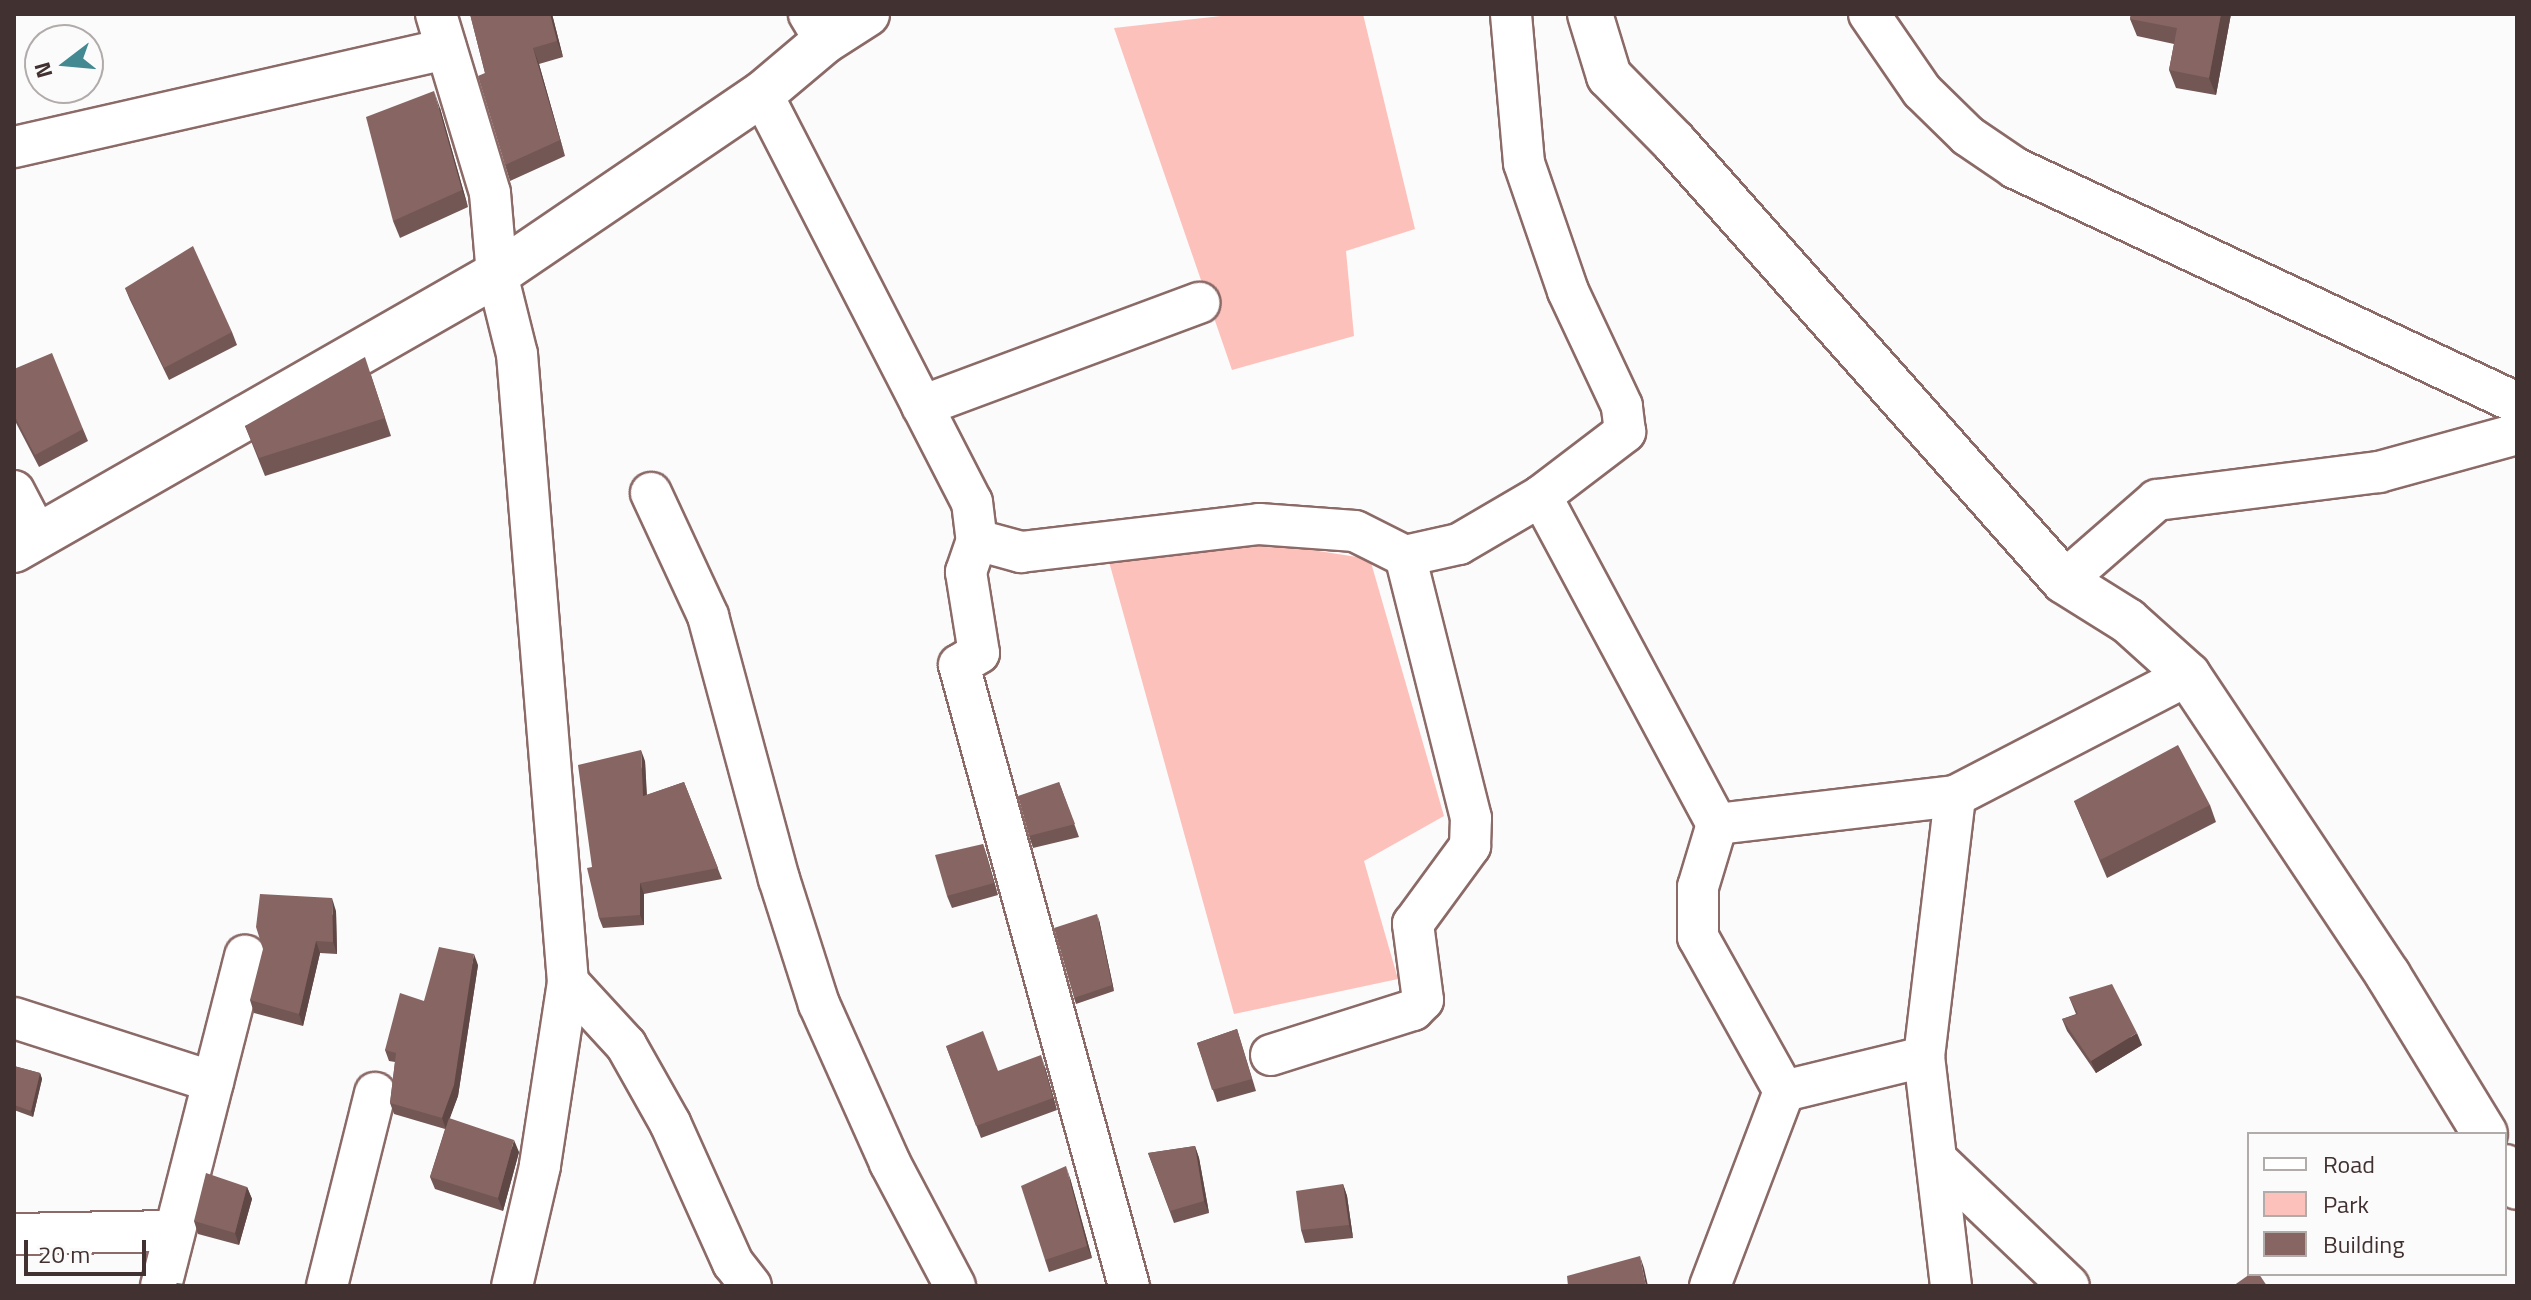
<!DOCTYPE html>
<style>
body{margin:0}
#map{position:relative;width:2531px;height:1300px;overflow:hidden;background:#fbfbfb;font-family:"Titillium Web",sans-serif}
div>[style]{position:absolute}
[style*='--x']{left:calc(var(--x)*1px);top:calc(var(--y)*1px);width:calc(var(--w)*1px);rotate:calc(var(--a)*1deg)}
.green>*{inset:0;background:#fdc1bb}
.roads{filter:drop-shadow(2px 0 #8b6a67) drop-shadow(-2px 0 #8b6a67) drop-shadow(0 2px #8b6a67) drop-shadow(0 -2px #8b6a67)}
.minor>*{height:40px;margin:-20px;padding:0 20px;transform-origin:20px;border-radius:20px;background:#fff}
.tertiary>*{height:44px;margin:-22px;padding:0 22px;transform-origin:22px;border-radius:22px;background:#fff}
.wall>*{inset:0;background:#735754}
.shaded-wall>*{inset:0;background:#5e4745}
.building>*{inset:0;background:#866562}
span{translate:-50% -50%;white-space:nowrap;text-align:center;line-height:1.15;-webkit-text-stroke:8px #fbfbfb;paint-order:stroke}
.frame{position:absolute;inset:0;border:16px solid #413231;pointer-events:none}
.legend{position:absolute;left:2247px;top:1132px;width:260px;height:144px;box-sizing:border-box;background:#fbfbfb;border:2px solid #b1abaa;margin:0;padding:10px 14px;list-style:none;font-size:24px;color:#413231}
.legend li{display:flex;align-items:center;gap:16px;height:40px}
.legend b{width:40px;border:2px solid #b1abaa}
.north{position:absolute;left:24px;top:24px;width:80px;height:80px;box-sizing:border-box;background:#fbfbfb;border:2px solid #b1abaa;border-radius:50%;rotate:254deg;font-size:22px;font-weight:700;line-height:32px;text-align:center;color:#413231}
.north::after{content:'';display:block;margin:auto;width:28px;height:36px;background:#428991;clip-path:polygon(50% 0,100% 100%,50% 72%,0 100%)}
.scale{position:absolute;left:24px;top:1240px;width:122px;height:36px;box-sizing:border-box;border:4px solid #413231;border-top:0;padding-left:10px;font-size:24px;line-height:28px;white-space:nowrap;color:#413231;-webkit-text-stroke:6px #fbfbfb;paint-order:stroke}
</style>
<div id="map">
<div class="green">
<i style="clip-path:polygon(1239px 14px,1363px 14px,1415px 229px,1346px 251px,1354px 336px,1232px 370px,1114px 28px)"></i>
<i style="clip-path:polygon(1260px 542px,1370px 559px,1444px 816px,1364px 861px,1398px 979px,1234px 1014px,1108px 558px)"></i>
</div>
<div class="roads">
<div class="minor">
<i style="--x:436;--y:14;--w:187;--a:73.2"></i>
<i style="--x:490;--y:193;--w:81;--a:85.1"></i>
<i style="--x:497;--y:274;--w:82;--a:76"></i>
<i style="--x:517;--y:354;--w:630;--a:85.36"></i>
<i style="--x:568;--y:982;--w:186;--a:98.7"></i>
<i style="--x:540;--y:1166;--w:123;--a:103.1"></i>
<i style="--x:809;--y:14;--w:31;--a:59"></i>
<i style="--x:1869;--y:14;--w:93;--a:55.5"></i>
<i style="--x:1922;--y:91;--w:64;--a:44.4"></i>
<i style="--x:1968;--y:136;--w:57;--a:34.2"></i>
<i style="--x:2015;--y:168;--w:554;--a:25.09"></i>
<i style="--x:762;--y:94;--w:459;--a:62.8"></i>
<i style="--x:972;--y:502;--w:38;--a:83"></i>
<i style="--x:977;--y:540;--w:34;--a:109"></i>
<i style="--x:966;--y:572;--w:82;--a:80.9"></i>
<i style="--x:979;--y:653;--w:23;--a:149"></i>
<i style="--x:959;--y:665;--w:644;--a:74.69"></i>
<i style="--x:14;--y:147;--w:443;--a:-12.8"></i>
<i style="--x:922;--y:406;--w:296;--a:-20.4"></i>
<i style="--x:14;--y:491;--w:50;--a:62.4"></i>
<i style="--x:651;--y:493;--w:136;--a:65.1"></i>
<i style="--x:708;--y:616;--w:272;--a:74.9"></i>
<i style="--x:779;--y:879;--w:131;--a:72.3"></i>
<i style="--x:819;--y:1004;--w:174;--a:65.9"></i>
<i style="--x:890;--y:1163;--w:139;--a:62.1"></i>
<i style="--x:1541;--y:496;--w:372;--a:61.8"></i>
<i style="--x:1717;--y:824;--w:66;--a:106.8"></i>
<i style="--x:1698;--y:887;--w:50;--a:90"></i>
<i style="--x:1698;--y:937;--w:176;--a:60.8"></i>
<i style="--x:977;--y:540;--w:46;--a:15.3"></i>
<i style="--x:1021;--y:552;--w:240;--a:-6.7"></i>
<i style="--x:1259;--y:524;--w:96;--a:4.2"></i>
<i style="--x:1355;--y:531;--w:56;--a:26.6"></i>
<i style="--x:1405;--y:556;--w:55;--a:-12.5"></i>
<i style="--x:1459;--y:544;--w:95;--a:-30.3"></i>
<i style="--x:1541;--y:496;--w:106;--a:-37.3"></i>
<i style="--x:1625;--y:432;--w:26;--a:-97"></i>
<i style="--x:1622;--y:406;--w:127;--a:-115.2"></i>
<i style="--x:1568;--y:291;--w:135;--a:-109"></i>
<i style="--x:1524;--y:163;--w:150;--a:-95"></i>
<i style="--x:2064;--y:581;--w:123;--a:-41.1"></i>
<i style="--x:2157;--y:500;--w:224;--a:-7.2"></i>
<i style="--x:2379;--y:472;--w:143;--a:-15.4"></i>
<i style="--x:1717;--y:824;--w:240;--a:-6.7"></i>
<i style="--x:568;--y:982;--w:86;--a:47.4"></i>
<i style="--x:626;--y:1045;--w:90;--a:60.6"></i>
<i style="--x:670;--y:1123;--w:154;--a:65.8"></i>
<i style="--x:733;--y:1263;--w:29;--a:52"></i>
<i style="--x:14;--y:1018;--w:209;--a:17.8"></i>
<i style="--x:1271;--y:1055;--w:149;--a:-17.6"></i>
<i style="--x:1413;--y:1010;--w:14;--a:-45"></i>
<i style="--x:1423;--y:1000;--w:77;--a:-97.5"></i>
<i style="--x:1413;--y:924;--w:97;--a:-53.8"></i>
<i style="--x:1470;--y:846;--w:28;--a:-88"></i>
<i style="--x:1471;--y:818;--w:270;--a:-104.1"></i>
<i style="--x:1937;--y:1160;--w:182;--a:43.7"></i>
<i style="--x:14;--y:1234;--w:160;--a:-1.1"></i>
<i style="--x:161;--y:1286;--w:341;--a:-75.7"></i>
<i style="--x:327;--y:1286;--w:199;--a:-76"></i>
<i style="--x:1710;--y:1286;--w:209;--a:-69.2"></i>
<i style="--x:1784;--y:1091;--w:144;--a:-13.7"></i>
<i style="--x:1951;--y:1286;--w:231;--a:-96.7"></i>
<i style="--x:1924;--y:1057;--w:263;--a:-83.2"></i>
<i style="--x:1955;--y:796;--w:263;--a:-27.4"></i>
</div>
<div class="tertiary">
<i style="--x:1590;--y:14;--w:65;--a:73"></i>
<i style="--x:1609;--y:76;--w:93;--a:45.4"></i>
<i style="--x:1674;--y:142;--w:587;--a:48.38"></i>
<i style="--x:2064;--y:581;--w:75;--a:32"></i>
<i style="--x:2128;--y:621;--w:81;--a:42"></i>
<i style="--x:2188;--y:675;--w:361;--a:56.3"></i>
<i style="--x:2388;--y:975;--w:186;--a:58.6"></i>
<i style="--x:14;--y:550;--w:556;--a:-29.74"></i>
<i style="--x:497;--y:274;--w:320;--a:-34.2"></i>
<i style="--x:762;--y:94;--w:82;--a:-40.1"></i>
<i style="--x:825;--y:41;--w:50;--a:-32.7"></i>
<i style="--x:2505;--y:1167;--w:23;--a:59"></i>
</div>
</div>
<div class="wall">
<i style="clip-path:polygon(470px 14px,552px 14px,563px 57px,539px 64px,565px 156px,510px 181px,505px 165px,485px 73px)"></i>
<i style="clip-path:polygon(2131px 14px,2231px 14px,2216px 95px,2176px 88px,2169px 70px,2174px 44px,2137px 36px,2130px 19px)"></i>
<i style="clip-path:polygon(440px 108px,468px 207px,400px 238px,393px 221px)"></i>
<i style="clip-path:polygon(125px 288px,232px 332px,237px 345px,169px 380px,130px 300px)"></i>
<i style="clip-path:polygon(14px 369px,83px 429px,88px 441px,39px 467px,14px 419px)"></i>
<i style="clip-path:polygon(371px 375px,391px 436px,265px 476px,245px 426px)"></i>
<i style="clip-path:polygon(645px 761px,647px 795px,684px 782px,722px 879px,644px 894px,644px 925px,603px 928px,599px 918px,592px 867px)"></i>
<i style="clip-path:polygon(1059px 782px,1079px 837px,1033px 848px,1029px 836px)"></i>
<i style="clip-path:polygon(2074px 801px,2210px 805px,2216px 822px,2107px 878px)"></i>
<i style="clip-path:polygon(983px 844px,998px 895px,952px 908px,947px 896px)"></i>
<i style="clip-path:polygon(336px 911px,337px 954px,320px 953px,303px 1026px,254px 1013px,250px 1000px)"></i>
<i style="clip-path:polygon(1099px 920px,1114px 991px,1076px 1004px,1074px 998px)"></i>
<i style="clip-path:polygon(478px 965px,458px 1096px,449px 1119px,519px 1152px,503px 1211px,435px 1189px,430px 1177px,445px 1129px,394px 1114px,390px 1103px,395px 1062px,389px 1061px,385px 1050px,424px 1001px)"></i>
<i style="clip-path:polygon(2069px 997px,2142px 1045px,2096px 1073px,2067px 1031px,2062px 1019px,2076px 1014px)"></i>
<i style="clip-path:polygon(1237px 1029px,1256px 1091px,1217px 1102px,1197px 1043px)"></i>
<i style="clip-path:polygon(946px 1046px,998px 1071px,1045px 1067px,1057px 1110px,981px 1138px)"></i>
<i style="clip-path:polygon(14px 1066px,40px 1073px,42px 1079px,33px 1117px,14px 1110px)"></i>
<i style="clip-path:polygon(1195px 1146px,1199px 1158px,1209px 1213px,1174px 1223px,1148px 1153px)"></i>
<i style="clip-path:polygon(1070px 1178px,1092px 1258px,1049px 1272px,1045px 1260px)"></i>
<i style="clip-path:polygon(1343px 1184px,1347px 1196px,1353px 1238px,1305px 1243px,1301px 1230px)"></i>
<i style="clip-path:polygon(247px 1187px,252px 1199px,239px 1245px,198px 1234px,194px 1221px)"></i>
</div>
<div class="shaded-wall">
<i style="clip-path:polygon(550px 14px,552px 14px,563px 57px,557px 41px)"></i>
<i style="clip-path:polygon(2221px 14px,2231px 14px,2216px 95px,2209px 78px)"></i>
<i style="clip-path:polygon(533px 48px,539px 64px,565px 156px,560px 140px)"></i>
<i style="clip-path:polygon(434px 91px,440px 108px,468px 207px,462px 190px)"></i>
<i style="clip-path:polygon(641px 750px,645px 761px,647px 807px,643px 796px)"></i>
<i style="clip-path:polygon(983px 844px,987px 856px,998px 895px,994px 883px)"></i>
<i style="clip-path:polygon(640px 883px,644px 894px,644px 925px,640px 915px)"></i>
<i style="clip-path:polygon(332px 898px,336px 911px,337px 954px,333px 942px)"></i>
<i style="clip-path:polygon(1097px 914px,1099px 920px,1114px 991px,1112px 985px)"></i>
<i style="clip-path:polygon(316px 941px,320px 953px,303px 1026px,299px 1014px)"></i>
<i style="clip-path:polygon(474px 954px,478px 965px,458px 1096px,446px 1129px,442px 1118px)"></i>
<i style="clip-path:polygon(2137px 1033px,2142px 1045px,2096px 1073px,2091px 1061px)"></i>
<i style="clip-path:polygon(1041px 1055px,1045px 1067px,1057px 1110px,1053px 1098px)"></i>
<i style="clip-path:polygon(40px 1073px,42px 1079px,33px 1117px,31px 1111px)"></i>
<i style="clip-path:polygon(514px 1140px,519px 1152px,503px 1211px,498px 1198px)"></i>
<i style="clip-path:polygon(1195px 1146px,1199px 1158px,1209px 1213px,1204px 1201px)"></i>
<i style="clip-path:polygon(1066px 1166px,1070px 1178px,1092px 1258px,1087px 1246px)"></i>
<i style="clip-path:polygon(1343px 1184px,1347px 1196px,1353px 1238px,1349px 1225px)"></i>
<i style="clip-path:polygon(247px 1187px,252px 1199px,239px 1245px,235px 1233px)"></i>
<i style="clip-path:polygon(1640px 1256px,1644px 1268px,1648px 1286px,1646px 1286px)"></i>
</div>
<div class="building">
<i style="clip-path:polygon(470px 14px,550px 14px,557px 41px,533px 48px,560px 140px,505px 165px,478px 76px,485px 73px)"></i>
<i style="clip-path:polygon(2131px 14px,2221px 14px,2209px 78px,2169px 70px,2177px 28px,2130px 19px)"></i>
<i style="clip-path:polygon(434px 91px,462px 190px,393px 221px,366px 117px)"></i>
<i style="clip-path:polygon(193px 246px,232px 332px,164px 368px,125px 288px)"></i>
<i style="clip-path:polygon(52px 353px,83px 429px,35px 455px,14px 415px,14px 369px)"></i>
<i style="clip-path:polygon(365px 357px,385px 418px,259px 458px,245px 426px)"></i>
<i style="clip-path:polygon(2178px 745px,2210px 805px,2100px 860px,2074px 801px)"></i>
<i style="clip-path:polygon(641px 750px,643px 796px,684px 782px,718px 868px,640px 883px,640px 915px,599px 918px,587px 868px,592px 867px,578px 765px)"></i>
<i style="clip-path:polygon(1059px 782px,1075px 824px,1029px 836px,1018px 796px)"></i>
<i style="clip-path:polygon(983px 844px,994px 883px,947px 896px,935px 855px)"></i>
<i style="clip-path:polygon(260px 894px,332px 898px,333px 942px,316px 941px,299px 1014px,250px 1000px,263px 949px,256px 927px)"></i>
<i style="clip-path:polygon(1097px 914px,1112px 985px,1074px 998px,1054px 928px)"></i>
<i style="clip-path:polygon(439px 947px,474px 954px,454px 1085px,442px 1118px,390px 1103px,396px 1053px,385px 1050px,400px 993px,424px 1001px)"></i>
<i style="clip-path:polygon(2112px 984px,2137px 1033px,2091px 1061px,2062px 1019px,2078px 1014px,2069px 997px)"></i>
<i style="clip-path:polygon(1237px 1029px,1252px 1079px,1212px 1090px,1197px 1043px)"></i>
<i style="clip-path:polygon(983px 1031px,998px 1071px,1041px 1055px,1053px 1098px,976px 1126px,946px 1046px)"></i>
<i style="clip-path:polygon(14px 1066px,40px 1073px,31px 1111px,14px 1105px)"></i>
<i style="clip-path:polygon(449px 1118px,514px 1140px,498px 1198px,430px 1177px)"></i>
<i style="clip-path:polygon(1195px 1146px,1204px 1201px,1170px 1211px,1148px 1153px)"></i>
<i style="clip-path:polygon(1066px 1166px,1087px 1246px,1045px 1260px,1021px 1186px)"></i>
<i style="clip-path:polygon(206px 1173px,247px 1187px,235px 1233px,194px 1221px)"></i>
<i style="clip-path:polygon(1343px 1184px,1349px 1225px,1301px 1230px,1296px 1191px)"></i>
<i style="clip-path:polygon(1640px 1256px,1646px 1286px,1568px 1286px,1567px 1276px)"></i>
<i style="clip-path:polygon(2250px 1274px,2259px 1274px,2267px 1286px,2233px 1286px)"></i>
<i style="clip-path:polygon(177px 1283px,200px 1286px,174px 1286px)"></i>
</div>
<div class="frame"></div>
<ul class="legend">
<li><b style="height:10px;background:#fff"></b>Road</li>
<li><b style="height:22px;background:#fdc1bb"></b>Park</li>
<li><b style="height:22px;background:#866562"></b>Building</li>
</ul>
<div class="north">N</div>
<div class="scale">20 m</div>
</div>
